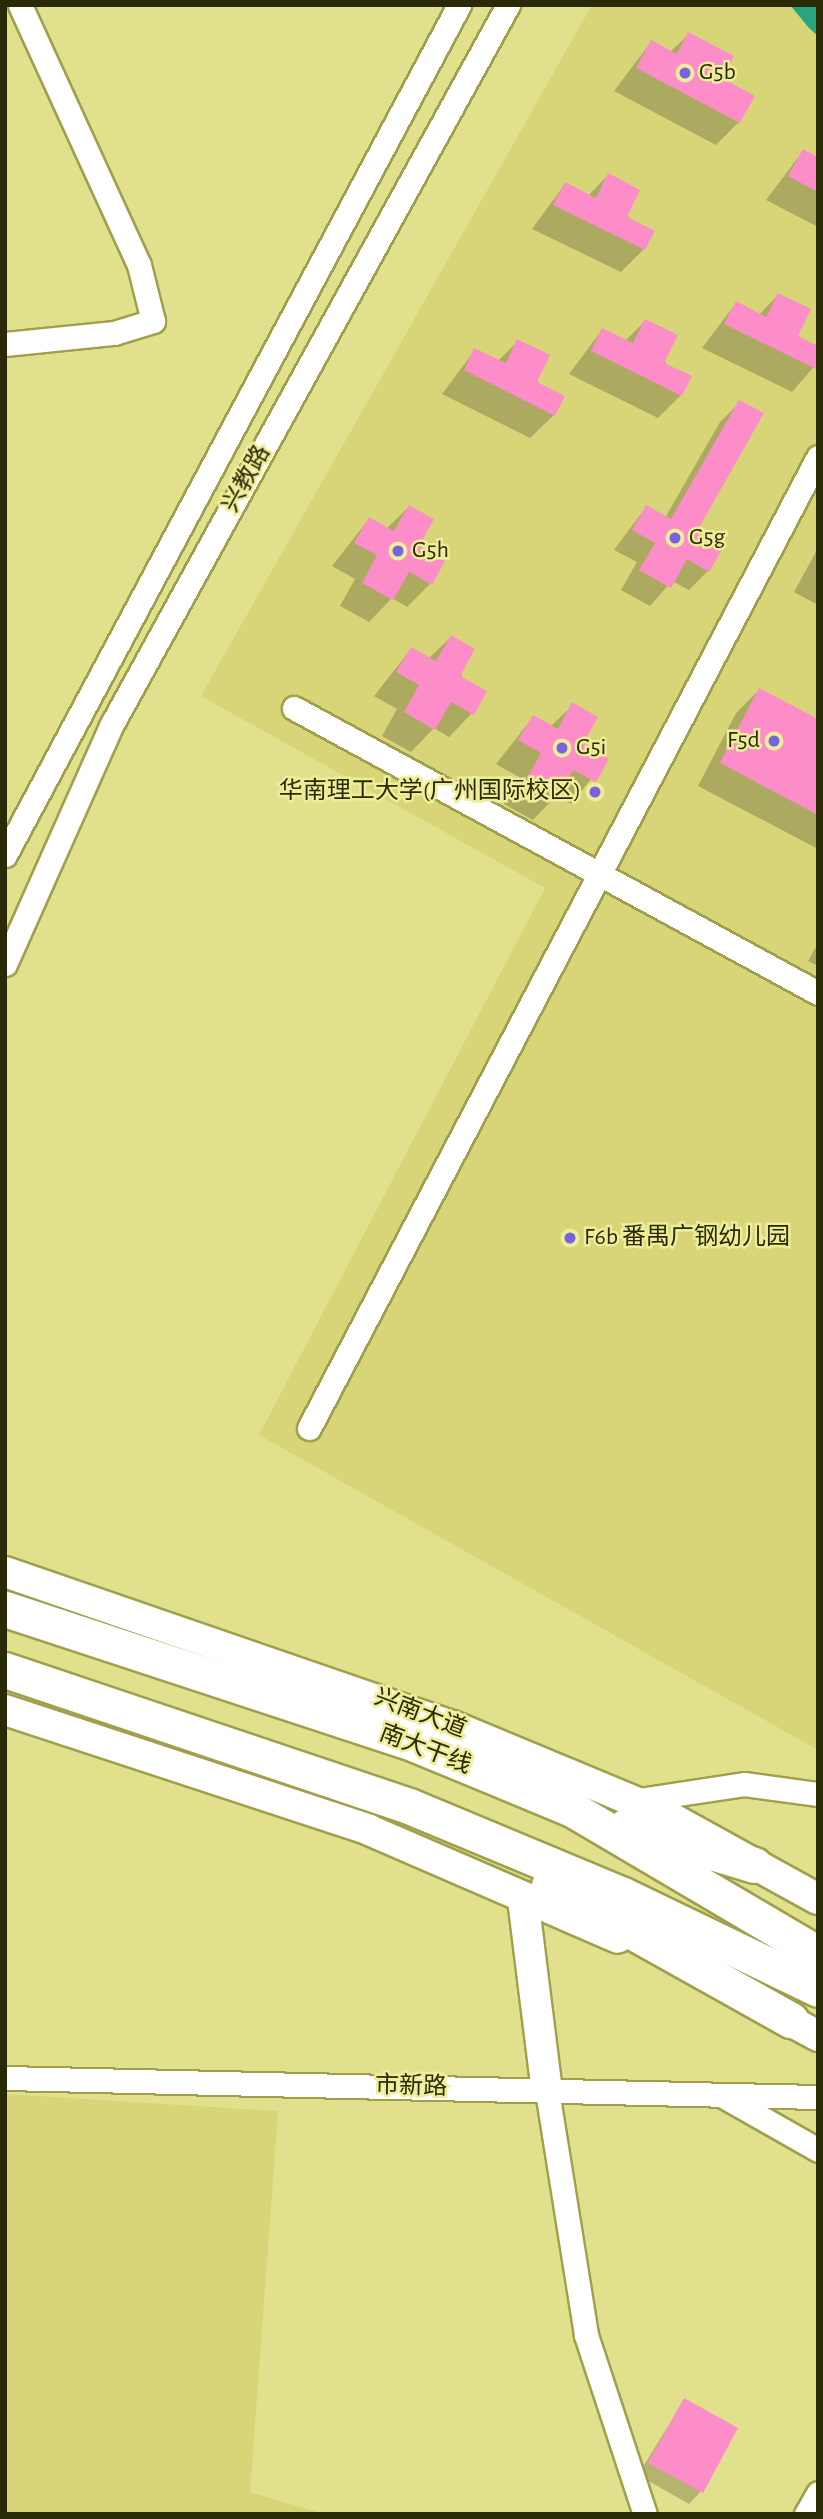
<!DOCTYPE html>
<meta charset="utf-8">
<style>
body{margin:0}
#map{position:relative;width:823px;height:2519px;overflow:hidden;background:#e1e08c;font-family:"Alegreya Sans","Noto Sans SC",sans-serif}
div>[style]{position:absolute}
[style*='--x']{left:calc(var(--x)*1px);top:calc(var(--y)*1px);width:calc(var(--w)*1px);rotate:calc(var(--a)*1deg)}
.built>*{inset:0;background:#d7d578}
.water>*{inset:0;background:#28a47e}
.shadow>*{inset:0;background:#0003}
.building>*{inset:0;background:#fc8dc9}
.roads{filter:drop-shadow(2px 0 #a19f4c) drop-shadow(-2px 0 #a19f4c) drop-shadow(0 2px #a19f4c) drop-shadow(0 -2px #a19f4c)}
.minor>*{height:23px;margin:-11.5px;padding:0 11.5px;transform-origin:11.5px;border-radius:11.5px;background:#fff}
.major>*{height:30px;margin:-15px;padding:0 15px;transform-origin:15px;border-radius:15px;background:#fff}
.highway>*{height:35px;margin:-17.5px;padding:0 17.5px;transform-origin:17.5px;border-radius:17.5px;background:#fff}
.dots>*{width:19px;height:19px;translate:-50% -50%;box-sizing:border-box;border:4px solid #eeed99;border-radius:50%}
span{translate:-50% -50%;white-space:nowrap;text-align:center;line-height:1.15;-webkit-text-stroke:5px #eeed99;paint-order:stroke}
.poi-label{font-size:24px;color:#2b2a06}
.left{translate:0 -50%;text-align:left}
.right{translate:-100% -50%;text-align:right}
.street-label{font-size:24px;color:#2b2a06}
.frame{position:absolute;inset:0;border:7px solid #2b2a06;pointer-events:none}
</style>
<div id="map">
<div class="built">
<i style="clip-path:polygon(592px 5px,818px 5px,818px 1750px,259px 1435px,545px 888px,201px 696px)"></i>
<i style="clip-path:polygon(5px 2094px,278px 2111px,250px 2492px,324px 2514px,5px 2514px)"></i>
</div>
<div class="water">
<i style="clip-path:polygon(790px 5px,818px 5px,818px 36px,809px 28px)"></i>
</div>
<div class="shadow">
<i style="clip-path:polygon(689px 34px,720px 79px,739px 122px,716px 145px,614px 91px,651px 42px,670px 52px)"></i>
<i style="clip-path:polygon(803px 151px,818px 159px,818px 227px,766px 200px)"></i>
<i style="clip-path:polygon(608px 175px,644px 249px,621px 272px,532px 229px,565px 184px,588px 196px)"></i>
<i style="clip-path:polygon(778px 295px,795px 337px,818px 362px,792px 392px,702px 348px,736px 303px,759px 315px)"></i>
<i style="clip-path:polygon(645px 321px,681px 395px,658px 418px,569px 374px,602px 330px,625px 341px)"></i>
<i style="clip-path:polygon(518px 341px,554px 415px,530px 438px,442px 394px,475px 350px,498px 361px)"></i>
<i style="clip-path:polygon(740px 402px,693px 534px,708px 571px,689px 590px,672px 581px,650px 606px,621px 590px,637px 562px,614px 550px,646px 507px,665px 518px,720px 422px)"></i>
<i style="clip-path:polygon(409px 507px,430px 584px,407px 607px,392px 598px,369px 622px,340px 606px,355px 579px,332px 566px,369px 519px,386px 529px)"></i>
<i style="clip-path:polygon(818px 548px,818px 605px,794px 592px)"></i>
<i style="clip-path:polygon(451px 637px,472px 713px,449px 737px,434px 728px,411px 752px,382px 736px,397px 709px,374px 696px,411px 649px,428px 659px)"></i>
<i style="clip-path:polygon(759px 690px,818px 721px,818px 849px,698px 786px,736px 713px)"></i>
<i style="clip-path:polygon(573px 705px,580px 744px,607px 759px,571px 804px,556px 796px,533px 820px,504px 804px,519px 777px,496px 764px,533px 717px,550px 727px)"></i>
<i style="clip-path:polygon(818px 943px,818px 966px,808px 961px)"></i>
<i style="clip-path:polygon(684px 2400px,701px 2491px,689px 2504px,638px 2475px)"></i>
</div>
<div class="building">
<i style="clip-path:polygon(688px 32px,734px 56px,722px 78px,755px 96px,740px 123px,636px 68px,651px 40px,677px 54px)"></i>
<i style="clip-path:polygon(803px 149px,818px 157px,818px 192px,788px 176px)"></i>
<i style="clip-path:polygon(608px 173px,640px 190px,627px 217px,655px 231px,645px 250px,553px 205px,565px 182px,596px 198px)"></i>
<i style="clip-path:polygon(778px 293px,811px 309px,798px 336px,818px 346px,818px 370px,724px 324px,736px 301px,766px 317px)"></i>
<i style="clip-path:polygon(645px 319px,678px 335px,664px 363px,692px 376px,682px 396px,591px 351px,602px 328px,633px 343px)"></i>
<i style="clip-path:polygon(517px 339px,550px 355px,537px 382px,565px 396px,555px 416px,464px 370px,474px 348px,506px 363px)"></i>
<i style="clip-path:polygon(739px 400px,764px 413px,696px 533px,723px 548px,709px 572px,687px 559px,671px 588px,639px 570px,655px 543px,632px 530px,646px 505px,671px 519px)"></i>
<i style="clip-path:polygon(409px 505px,434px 519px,419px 546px,445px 561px,432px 585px,409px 572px,393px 600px,362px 583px,377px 555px,354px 543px,369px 517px,394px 531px)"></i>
<i style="clip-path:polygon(451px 635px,475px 649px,460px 676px,487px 691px,474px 715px,451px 702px,435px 730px,404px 712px,419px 685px,396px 672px,411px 647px,436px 661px)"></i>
<i style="clip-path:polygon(759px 688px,818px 719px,818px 815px,720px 763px)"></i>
<i style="clip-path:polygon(572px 702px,598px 717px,583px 744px,609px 759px,596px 782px,573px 770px,557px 798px,526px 780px,541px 753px,518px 740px,533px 715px,558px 729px)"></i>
<i style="clip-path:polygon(684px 2398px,738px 2428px,703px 2493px,648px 2463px)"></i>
</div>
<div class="roads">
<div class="minor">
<i style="--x:5;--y:344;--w:110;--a:-5.8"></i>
<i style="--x:114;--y:333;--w:41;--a:-17.1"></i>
<i style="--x:153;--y:321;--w:58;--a:-104"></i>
<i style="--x:139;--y:265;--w:286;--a:-114.6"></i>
<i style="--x:294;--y:708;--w:596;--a:28.54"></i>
<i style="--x:5;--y:855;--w:964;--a:-61.89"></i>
<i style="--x:5;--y:964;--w:263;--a:-66"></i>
<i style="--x:112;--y:724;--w:821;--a:-61.16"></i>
<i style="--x:309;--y:1428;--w:1096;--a:-62.34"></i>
<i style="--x:632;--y:1801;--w:113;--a:-8.6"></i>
<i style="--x:744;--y:1784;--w:75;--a:7.7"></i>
<i style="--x:5;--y:2078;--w:813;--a:1.34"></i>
<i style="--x:547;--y:2091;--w:247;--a:80.9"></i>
<i style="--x:586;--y:2335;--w:188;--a:71.8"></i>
<i style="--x:723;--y:2096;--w:109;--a:29.6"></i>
<i style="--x:806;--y:2514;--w:24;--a:-60"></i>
</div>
<div class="major">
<i style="--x:5;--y:1572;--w:474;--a:19"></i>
<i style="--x:453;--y:1726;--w:226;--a:22.6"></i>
<i style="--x:662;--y:1813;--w:178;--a:28.9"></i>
<i style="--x:5;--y:1710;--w:383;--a:18.2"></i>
<i style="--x:369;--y:1830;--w:271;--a:23.4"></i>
<i style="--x:523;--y:1899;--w:193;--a:82.9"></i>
<i style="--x:770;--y:2010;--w:55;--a:28.4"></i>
</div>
<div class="highway">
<i style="--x:5;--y:1609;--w:432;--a:18.2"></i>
<i style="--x:415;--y:1744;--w:170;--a:22.5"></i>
<i style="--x:572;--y:1809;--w:286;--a:30.5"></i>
<i style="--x:5;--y:1670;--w:426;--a:18.6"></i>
<i style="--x:409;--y:1806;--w:232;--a:22.6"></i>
<i style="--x:623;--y:1895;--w:216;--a:25.7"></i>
<i style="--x:626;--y:1826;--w:134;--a:16.9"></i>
<i style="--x:549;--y:1885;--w:277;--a:29.2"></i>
</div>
</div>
<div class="dots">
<i style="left:685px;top:73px;background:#7862dd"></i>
<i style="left:675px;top:538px;background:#7862dd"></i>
<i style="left:398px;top:551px;background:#7862dd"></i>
<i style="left:774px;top:741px;background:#7862dd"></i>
<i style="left:562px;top:748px;background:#7862dd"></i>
<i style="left:595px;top:792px;background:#7862dd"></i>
<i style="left:570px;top:1238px;background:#7862dd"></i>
</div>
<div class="poi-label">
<span class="left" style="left:699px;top:73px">G5b</span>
<span class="left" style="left:689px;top:538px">G5g</span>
<span class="left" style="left:412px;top:551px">G5h</span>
<span class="right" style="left:760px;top:741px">F5d</span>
<span class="left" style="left:576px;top:748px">G5i</span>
<span class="right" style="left:581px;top:792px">华南理工大学(广州国际校区)</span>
<span class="left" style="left:584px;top:1238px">F6b 番禺广钢幼儿园</span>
</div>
<div class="street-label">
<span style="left:247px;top:479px;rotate:-61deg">兴教路</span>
<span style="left:420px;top:1714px;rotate:21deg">兴南大道</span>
<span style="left:425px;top:1750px;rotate:21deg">南大干线</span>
<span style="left:411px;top:2087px;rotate:1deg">市新路</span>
</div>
<div class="frame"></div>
</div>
